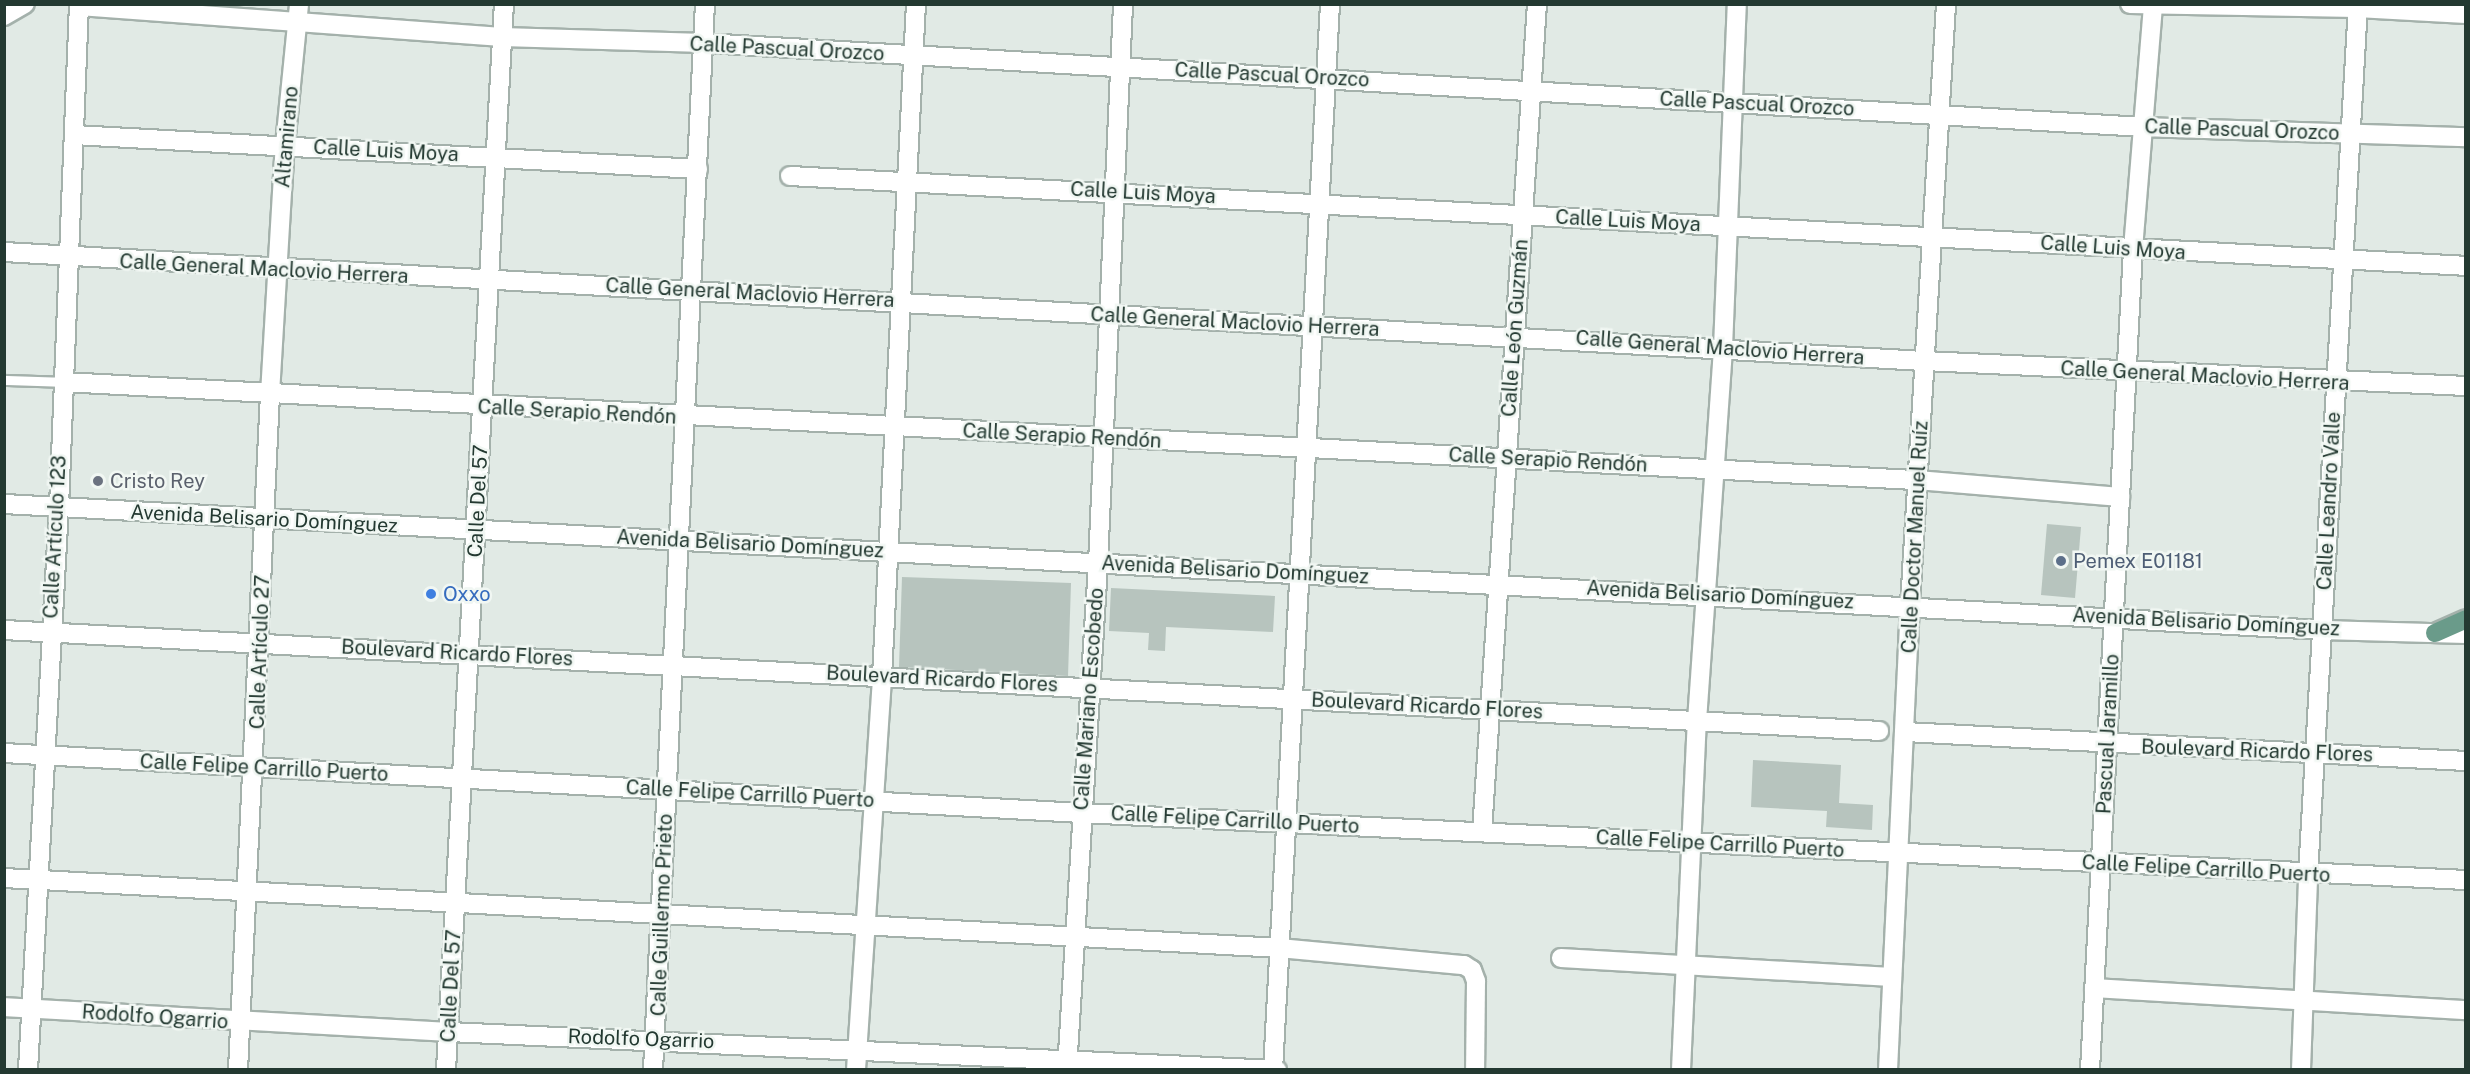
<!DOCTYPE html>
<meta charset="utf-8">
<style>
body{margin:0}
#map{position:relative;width:2470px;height:1074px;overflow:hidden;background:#e1eae5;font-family:"Public Sans",sans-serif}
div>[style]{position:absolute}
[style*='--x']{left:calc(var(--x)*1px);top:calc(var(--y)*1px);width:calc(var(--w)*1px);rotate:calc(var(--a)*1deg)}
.building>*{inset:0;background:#b7c4be}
.roads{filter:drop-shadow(2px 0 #a4b1ab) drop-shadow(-2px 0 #a4b1ab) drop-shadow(0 2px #a4b1ab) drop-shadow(0 -2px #a4b1ab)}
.service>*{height:9px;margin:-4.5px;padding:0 4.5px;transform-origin:4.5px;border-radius:4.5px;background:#fff}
.minor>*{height:18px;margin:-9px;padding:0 9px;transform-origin:9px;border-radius:9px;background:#fff}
.tertiary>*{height:18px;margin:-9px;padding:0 9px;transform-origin:9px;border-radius:9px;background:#fff}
.primary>*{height:18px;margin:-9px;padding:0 9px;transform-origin:9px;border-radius:9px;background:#6a9b8a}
.dots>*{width:16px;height:16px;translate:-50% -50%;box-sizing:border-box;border:3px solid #f1f7f3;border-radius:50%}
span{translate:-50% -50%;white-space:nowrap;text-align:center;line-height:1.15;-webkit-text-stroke:5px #f1f7f3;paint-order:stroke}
.street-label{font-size:20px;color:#233931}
.worship-label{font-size:20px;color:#5b616d}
.left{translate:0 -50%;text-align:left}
.service-label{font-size:20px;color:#4e5e75}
.shop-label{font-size:20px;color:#366cbe}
.frame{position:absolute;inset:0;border:6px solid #233931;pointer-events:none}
</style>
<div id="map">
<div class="building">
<i style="clip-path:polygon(2047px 524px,2081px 527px,2075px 598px,2041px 595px)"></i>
<i style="clip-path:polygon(902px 577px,1071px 583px,1068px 676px,899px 667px)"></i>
<i style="clip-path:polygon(1111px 588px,1275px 596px,1273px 632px,1166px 627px,1165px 651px,1148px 650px,1149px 633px,1109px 631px)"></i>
<i style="clip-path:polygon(1753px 760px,1841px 765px,1839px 803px,1873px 805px,1872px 830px,1826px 827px,1827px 811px,1751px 807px)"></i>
</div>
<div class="roads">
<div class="service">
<i style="--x:4;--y:380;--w:59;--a:1.9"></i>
</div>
<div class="minor">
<i style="--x:2130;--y:4;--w:227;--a:1"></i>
<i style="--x:2357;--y:8;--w:109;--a:3.2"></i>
<i style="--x:79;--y:6;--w:424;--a:4.2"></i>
<i style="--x:502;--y:37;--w:202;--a:1.7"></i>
<i style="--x:704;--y:43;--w:1440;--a:3.34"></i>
<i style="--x:2142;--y:127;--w:324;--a:1.8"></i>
<i style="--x:74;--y:135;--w:625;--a:3.12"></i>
<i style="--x:790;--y:176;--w:1678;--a:3.07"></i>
<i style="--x:4;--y:252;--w:1923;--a:3.25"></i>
<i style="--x:1924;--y:361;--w:543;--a:2.64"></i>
<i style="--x:63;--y:382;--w:1857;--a:3.03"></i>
<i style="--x:1917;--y:480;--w:204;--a:4.8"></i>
<i style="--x:4;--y:630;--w:1878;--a:3.08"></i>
<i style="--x:1905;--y:732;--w:562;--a:2.96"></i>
<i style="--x:4;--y:753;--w:1079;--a:3.19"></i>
<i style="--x:1081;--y:813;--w:1387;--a:2.77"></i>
<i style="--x:1482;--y:832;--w:830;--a:-86.2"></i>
<i style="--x:4;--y:878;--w:1277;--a:3.14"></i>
<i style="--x:1279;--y:948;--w:186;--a:5.3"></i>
<i style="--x:1464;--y:965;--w:9;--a:32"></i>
<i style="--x:1472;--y:970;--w:12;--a:70"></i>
<i style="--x:1476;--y:981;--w:89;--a:90.6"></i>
<i style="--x:1561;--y:958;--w:331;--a:3.3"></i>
<i style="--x:2094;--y:988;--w:373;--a:3.4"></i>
<i style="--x:4;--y:1007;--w:446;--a:3.2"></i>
<i style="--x:449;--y:1032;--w:829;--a:2.63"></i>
<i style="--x:28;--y:1070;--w:564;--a:-86.85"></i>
<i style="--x:59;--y:507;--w:503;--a:-87.72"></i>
<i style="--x:238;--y:1070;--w:677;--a:-87.29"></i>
<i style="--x:270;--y:394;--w:249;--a:-86.6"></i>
<i style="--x:285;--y:145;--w:142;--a:-84.3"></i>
<i style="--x:446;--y:1070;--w:1068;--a:-86.89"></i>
<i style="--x:653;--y:1070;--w:1067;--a:-87.21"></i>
<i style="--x:856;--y:1070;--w:394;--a:-86.2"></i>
<i style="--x:882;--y:677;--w:674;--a:-87.11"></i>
<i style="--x:1067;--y:1070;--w:507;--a:-86.49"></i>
<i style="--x:1098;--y:564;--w:561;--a:-87.44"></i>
<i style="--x:1273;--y:1070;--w:1068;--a:-86.94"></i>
<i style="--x:1681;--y:1070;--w:349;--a:-87.4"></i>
<i style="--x:1697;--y:721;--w:374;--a:-86"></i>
<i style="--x:1723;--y:348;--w:344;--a:-87.7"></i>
<i style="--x:1888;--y:1070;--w:466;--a:-87.3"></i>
<i style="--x:1910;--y:605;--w:602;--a:-86.57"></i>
<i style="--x:2090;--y:1070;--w:822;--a:-87"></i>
<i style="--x:2133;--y:249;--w:246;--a:-85.3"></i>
<i style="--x:2301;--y:1070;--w:195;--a:-87.9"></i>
<i style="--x:2308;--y:875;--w:872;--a:-86.71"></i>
</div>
<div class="tertiary">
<i style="--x:4;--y:16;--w:24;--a:-30"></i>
<i style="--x:4;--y:504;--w:2321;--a:3.11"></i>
<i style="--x:2322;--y:630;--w:144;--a:1.6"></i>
</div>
<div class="primary">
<i style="--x:2435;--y:633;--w:34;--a:-24"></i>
</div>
</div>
<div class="dots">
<i style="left:98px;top:481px;background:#6b7280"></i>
<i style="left:2061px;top:561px;background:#5c6f8a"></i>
<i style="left:431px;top:594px;background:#3f7fe0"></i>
</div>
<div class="street-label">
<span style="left:787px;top:49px;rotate:3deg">Calle Pascual Orozco</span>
<span style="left:1272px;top:75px;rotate:3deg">Calle Pascual Orozco</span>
<span style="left:1757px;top:104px;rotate:3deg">Calle Pascual Orozco</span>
<span style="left:2242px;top:130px;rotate:2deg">Calle Pascual Orozco</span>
<span style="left:287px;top:137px;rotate:-85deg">Altamirano</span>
<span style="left:386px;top:151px;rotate:3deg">Calle Luis Moya</span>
<span style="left:1143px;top:193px;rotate:3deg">Calle Luis Moya</span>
<span style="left:1628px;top:221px;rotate:3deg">Calle Luis Moya</span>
<span style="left:2113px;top:248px;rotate:4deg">Calle Luis Moya</span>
<span style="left:264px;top:269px;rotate:3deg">Calle General Maclovio Herrera</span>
<span style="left:750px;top:293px;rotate:3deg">Calle General Maclovio Herrera</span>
<span style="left:1235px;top:322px;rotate:3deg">Calle General Maclovio Herrera</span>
<span style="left:1515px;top:328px;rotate:-86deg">Calle León Guzmán</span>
<span style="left:1720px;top:348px;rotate:4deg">Calle General Maclovio Herrera</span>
<span style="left:2205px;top:376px;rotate:3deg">Calle General Maclovio Herrera</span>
<span style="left:577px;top:412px;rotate:3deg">Calle Serapio Rendón</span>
<span style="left:1062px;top:436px;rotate:3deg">Calle Serapio Rendón</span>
<span style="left:1548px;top:460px;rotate:3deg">Calle Serapio Rendón</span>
<span style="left:478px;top:501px;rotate:-87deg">Calle Del 57</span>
<span style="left:2329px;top:501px;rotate:-87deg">Calle Leandro Valle</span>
<span style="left:264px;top:519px;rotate:3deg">Avenida Belisario Domínguez</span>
<span style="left:55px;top:537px;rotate:-87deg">Calle Artículo 123</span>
<span style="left:1915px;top:537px;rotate:-87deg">Calle Doctor Manuel Ruíz</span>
<span style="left:750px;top:544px;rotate:3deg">Avenida Belisario Domínguez</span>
<span style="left:1235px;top:570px;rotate:3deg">Avenida Belisario Domínguez</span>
<span style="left:1720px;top:595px;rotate:3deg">Avenida Belisario Domínguez</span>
<span style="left:2206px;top:622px;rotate:3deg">Avenida Belisario Domínguez</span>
<span style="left:260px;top:652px;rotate:-88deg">Calle Artículo 27</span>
<span style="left:457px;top:653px;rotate:3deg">Boulevard Ricardo Flores</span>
<span style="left:942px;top:679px;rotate:3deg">Boulevard Ricardo Flores</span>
<span style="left:1089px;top:699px;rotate:-86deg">Calle Mariano Escobedo</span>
<span style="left:1427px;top:706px;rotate:3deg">Boulevard Ricardo Flores</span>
<span style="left:2108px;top:734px;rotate:-87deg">Pascual Jaramillo</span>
<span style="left:2257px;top:751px;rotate:2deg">Boulevard Ricardo Flores</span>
<span style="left:264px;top:768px;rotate:3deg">Calle Felipe Carrillo Puerto</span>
<span style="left:750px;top:794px;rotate:3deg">Calle Felipe Carrillo Puerto</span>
<span style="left:1235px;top:820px;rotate:3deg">Calle Felipe Carrillo Puerto</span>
<span style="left:1720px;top:844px;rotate:3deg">Calle Felipe Carrillo Puerto</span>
<span style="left:2206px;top:869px;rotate:3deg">Calle Felipe Carrillo Puerto</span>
<span style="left:662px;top:915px;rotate:-88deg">Calle Guillermo Prieto</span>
<span style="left:451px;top:986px;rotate:-87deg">Calle Del 57</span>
<span style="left:155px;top:1017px;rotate:4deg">Rodolfo Ogarrio</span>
<span style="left:641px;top:1039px;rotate:2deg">Rodolfo Ogarrio</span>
</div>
<div class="worship-label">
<span class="left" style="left:110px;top:481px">Cristo Rey</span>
</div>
<div class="service-label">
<span class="left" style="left:2073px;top:561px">Pemex E01181</span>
</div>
<div class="shop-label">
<span class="left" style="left:443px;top:594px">Oxxo</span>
</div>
<div class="frame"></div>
</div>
